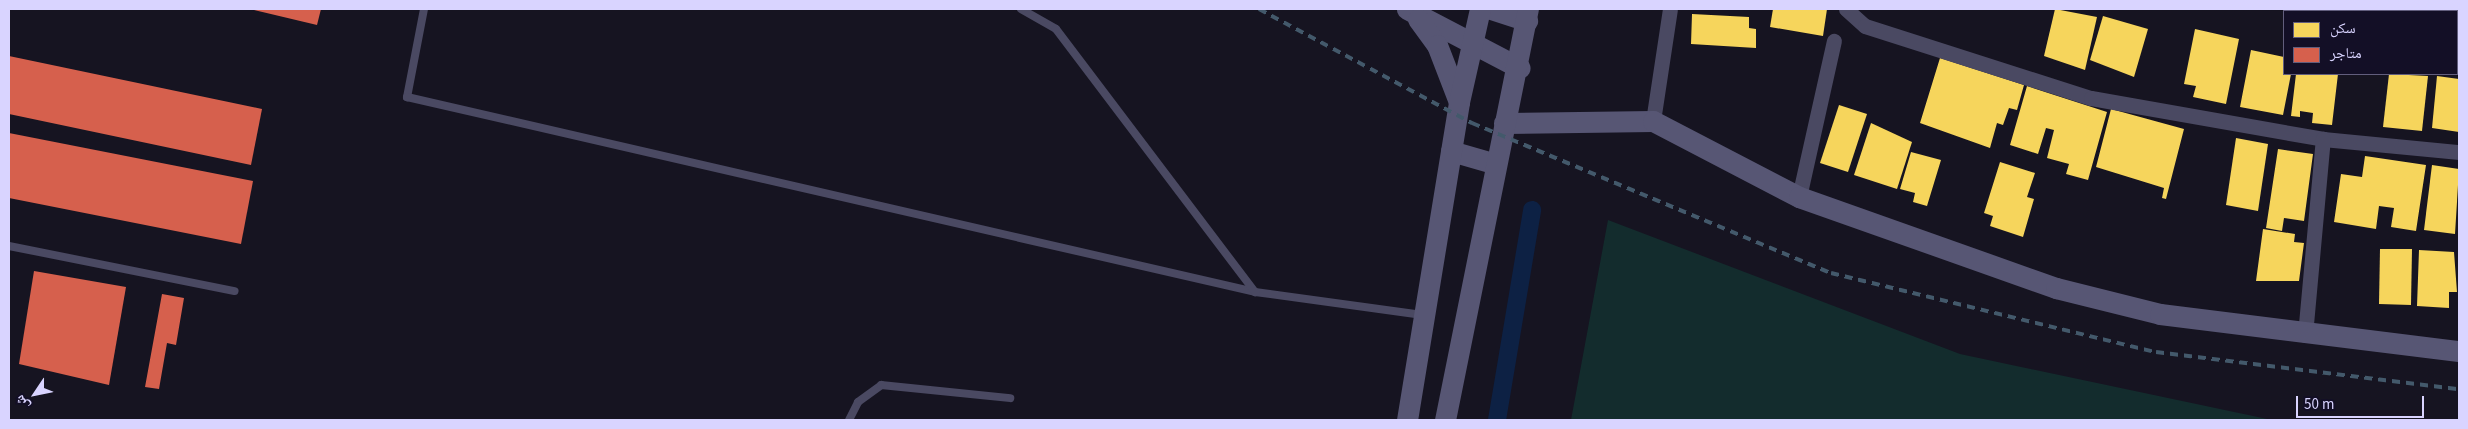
<!DOCTYPE html>
<meta charset="utf-8">
<style>
body{margin:0}
#map{position:relative;width:2468px;height:429px;overflow:hidden;background:#161421;font-family:"Source Sans 3","Noto Naskh Arabic",sans-serif}
div>[style]{position:absolute}
[style*='--x']{left:calc(var(--x)*1px);top:calc(var(--y)*1px);width:calc(var(--w)*1px);rotate:calc(var(--a)*1deg)}
.green>*{inset:0;background:#132c2d}
.homes>*{inset:0;background:#f6d55c}
.shops>*{inset:0;background:#d6604d}
.canal>*{height:18px;margin:-9px;padding:0 9px;transform-origin:9px;border-radius:9px;background:#0d2144}
.lane>*{height:8px;margin:-4px;padding:0 4px;transform-origin:4px;border-radius:4px;background:#4a4962}
.street>*{height:15px;margin:-7.5px;padding:0 7.5px;transform-origin:7.5px;border-radius:7.5px;background:#4a4962}
.secondary>*{height:21px;margin:-10.5px;padding:0 10.5px;transform-origin:10.5px;border-radius:10.5px;background:#575674}
.rail>*{height:4px;margin-top:-2px;transform-origin:0;background:repeating-linear-gradient(90deg,#43596b 0 8px,transparent 0 14px)}
span{translate:-50% -50%;white-space:nowrap;text-align:center;line-height:1.15;-webkit-text-stroke:5px #130f26;paint-order:stroke}
.frame{position:absolute;inset:0;border:10px solid #d9d4ff;pointer-events:none}
.legend{position:absolute;left:2283px;top:10px;width:175px;height:65px;box-sizing:border-box;background:#130f26;border:1px solid #625e7d;margin:0;padding:6px 9px;list-style:none;font-size:15px;color:#d9d4ff}
.legend li{display:flex;align-items:center;gap:10px;height:25px}
.legend b{width:25px;border:1px solid #625e7d}
.north{position:absolute;left:10px;top:369px;width:50px;height:50px;-webkit-text-stroke:4px #130f26;paint-order:stroke;rotate:236deg;font-size:14px;font-weight:700;line-height:20px;text-align:center;color:#d9d4ff}
.north::after{content:'';display:block;margin:auto;width:18px;height:22px;background:#d9d4ff;clip-path:polygon(50% 0,100% 100%,50% 72%,0 100%)}
.scale{position:absolute;left:2296px;top:396px;width:128px;height:22px;box-sizing:border-box;border:2px solid #d9d4ff;border-top:0;padding-left:6px;font-size:15px;line-height:18px;white-space:nowrap;color:#d9d4ff;-webkit-text-stroke:4px #130f26;paint-order:stroke}
</style>
<div id="map">
<div class="green">
<i style="clip-path:polygon(1608px 220px,1960px 354px,2272px 420px,1571px 420px)"></i>
</div>
<div class="homes">
<i style="clip-path:polygon(1773px 9px,1827px 9px,1823px 36px,1770px 27px)"></i>
<i style="clip-path:polygon(2055px 9px,2097px 17px,2085px 70px,2044px 56px)"></i>
<i style="clip-path:polygon(2305px 9px,2339px 9px,2304px 11px)"></i>
<i style="clip-path:polygon(2359px 9px,2389px 9px,2359px 11px)"></i>
<i style="clip-path:polygon(2394px 9px,2435px 9px,2394px 11px)"></i>
<i style="clip-path:polygon(2444px 9px,2459px 9px,2459px 60px,2457px 11px)"></i>
<i style="clip-path:polygon(1692px 14px,1749px 17px,1749px 28px,1756px 29px,1756px 48px,1691px 44px)"></i>
<i style="clip-path:polygon(2103px 16px,2148px 29px,2134px 77px,2090px 60px)"></i>
<i style="clip-path:polygon(2195px 29px,2239px 39px,2226px 104px,2193px 97px,2196px 86px,2184px 84px)"></i>
<i style="clip-path:polygon(2251px 50px,2284px 57px,2284px 74px,2291px 74px,2283px 115px,2240px 107px)"></i>
<i style="clip-path:polygon(1940px 58px,2024px 85px,2017px 110px,2009px 108px,2003px 125px,1997px 123px,1990px 148px,1920px 123px)"></i>
<i style="clip-path:polygon(2296px 74px,2338px 74px,2332px 125px,2312px 123px,2313px 113px,2300px 111px,2300px 117px,2291px 116px)"></i>
<i style="clip-path:polygon(2389px 74px,2428px 76px,2422px 131px,2383px 127px)"></i>
<i style="clip-path:polygon(2437px 76px,2459px 79px,2459px 132px,2432px 128px)"></i>
<i style="clip-path:polygon(2027px 86px,2107px 112px,2088px 180px,2066px 174px,2069px 164px,2047px 158px,2054px 130px,2046px 128px,2038px 154px,2010px 145px)"></i>
<i style="clip-path:polygon(1839px 105px,1867px 114px,1848px 172px,1820px 163px)"></i>
<i style="clip-path:polygon(2111px 109px,2184px 129px,2166px 199px,2162px 198px,2164px 188px,2096px 167px)"></i>
<i style="clip-path:polygon(1871px 123px,1912px 142px,1897px 189px,1854px 175px)"></i>
<i style="clip-path:polygon(2236px 138px,2268px 144px,2258px 211px,2226px 205px)"></i>
<i style="clip-path:polygon(2278px 149px,2313px 154px,2304px 221px,2284px 218px,2282px 231px,2266px 228px)"></i>
<i style="clip-path:polygon(1911px 152px,1941px 160px,1927px 206px,1913px 202px,1915px 193px,1900px 189px)"></i>
<i style="clip-path:polygon(2365px 156px,2426px 165px,2416px 231px,2391px 227px,2394px 208px,2379px 206px,2376px 229px,2334px 222px,2341px 174px,2362px 177px)"></i>
<i style="clip-path:polygon(2000px 162px,2035px 173px,2027px 197px,2034px 199px,2023px 237px,1990px 226px,1993px 216px,1984px 213px)"></i>
<i style="clip-path:polygon(2432px 165px,2459px 169px,2455px 234px,2424px 230px)"></i>
<i style="clip-path:polygon(2263px 229px,2295px 234px,2294px 242px,2304px 243px,2299px 281px,2256px 281px)"></i>
<i style="clip-path:polygon(2380px 249px,2412px 249px,2411px 305px,2379px 304px)"></i>
<i style="clip-path:polygon(2419px 250px,2454px 252px,2457px 292px,2449px 292px,2449px 308px,2417px 306px)"></i>
</div>
<div class="shops">
<i style="clip-path:polygon(250px 9px,321px 9px,317px 25px)"></i>
<i style="clip-path:polygon(9px 56px,262px 109px,251px 165px,9px 114px)"></i>
<i style="clip-path:polygon(9px 133px,253px 181px,241px 244px,9px 198px)"></i>
<i style="clip-path:polygon(34px 271px,126px 287px,109px 385px,19px 364px)"></i>
<i style="clip-path:polygon(162px 294px,184px 298px,176px 345px,167px 343px,159px 389px,145px 387px)"></i>
</div>
<div class="canal">
<i style="--x:1497;--y:420;--w:213;--a:-80.5"></i>
</div>
<div class="lane">
<i style="--x:424;--y:9;--w:90;--a:100.9"></i>
<i style="--x:407;--y:97;--w:870;--a:12.95"></i>
<i style="--x:1255;--y:292;--w:171;--a:7.8"></i>
<i style="--x:1021;--y:9;--w:40;--a:29.7"></i>
<i style="--x:1056;--y:29;--w:330;--a:52.9"></i>
<i style="--x:9;--y:246;--w:230;--a:11.3"></i>
<i style="--x:849;--y:420;--w:20;--a:-63"></i>
<i style="--x:858;--y:402;--w:29;--a:-36"></i>
<i style="--x:881;--y:385;--w:130;--a:5.8"></i>
</div>
<div class="street">
<i style="--x:1846;--y:9;--w:25;--a:42"></i>
<i style="--x:1865;--y:26;--w:237;--a:17.7"></i>
<i style="--x:2091;--y:98;--w:236;--a:10"></i>
<i style="--x:2323;--y:139;--w:137;--a:5.5"></i>
<i style="--x:1653;--y:121;--w:113;--a:-81.4"></i>
<i style="--x:1799;--y:197;--w:160;--a:-77.4"></i>
<i style="--x:2305;--y:335;--w:197;--a:-84.8"></i>
</div>
<div class="secondary">
<i style="--x:1407;--y:9;--w:127;--a:27.6"></i>
<i style="--x:1491;--y:9;--w:38;--a:18"></i>
<i style="--x:1418;--y:19;--w:32;--a:54"></i>
<i style="--x:1437;--y:45;--w:61;--a:68.9"></i>
<i style="--x:1504;--y:123;--w:149;--a:-0.8"></i>
<i style="--x:1653;--y:121;--w:165;--a:27.5"></i>
<i style="--x:1799;--y:197;--w:273;--a:19.5"></i>
<i style="--x:2056;--y:288;--w:107;--a:14"></i>
<i style="--x:2160;--y:314;--w:301;--a:7.1"></i>
<i style="--x:1451;--y:151;--w:47;--a:16.1"></i>
<i style="--x:1407;--y:420;--w:322;--a:-80.7"></i>
<i style="--x:1459;--y:102;--w:95;--a:-77.3"></i>
<i style="--x:1445;--y:420;--w:419;--a:-78.6"></i>
</div>
<div class="rail">
<i style="--x:1259;--y:9;--w:242;--a:28.2"></i>
<i style="--x:1472;--y:123;--w:389;--a:22.7"></i>
<i style="--x:1831;--y:273;--w:334;--a:13.7"></i>
<i style="--x:2156;--y:352;--w:305;--a:7"></i>
</div>
<div class="frame"></div>
<ul class="legend">
<li><b style="height:14px;background:#f6d55c"></b>سكن</li>
<li><b style="height:14px;background:#d6604d"></b>متاجر</li>
</ul>
<div class="north">ش</div>
<div class="scale">50 m</div>
</div>
